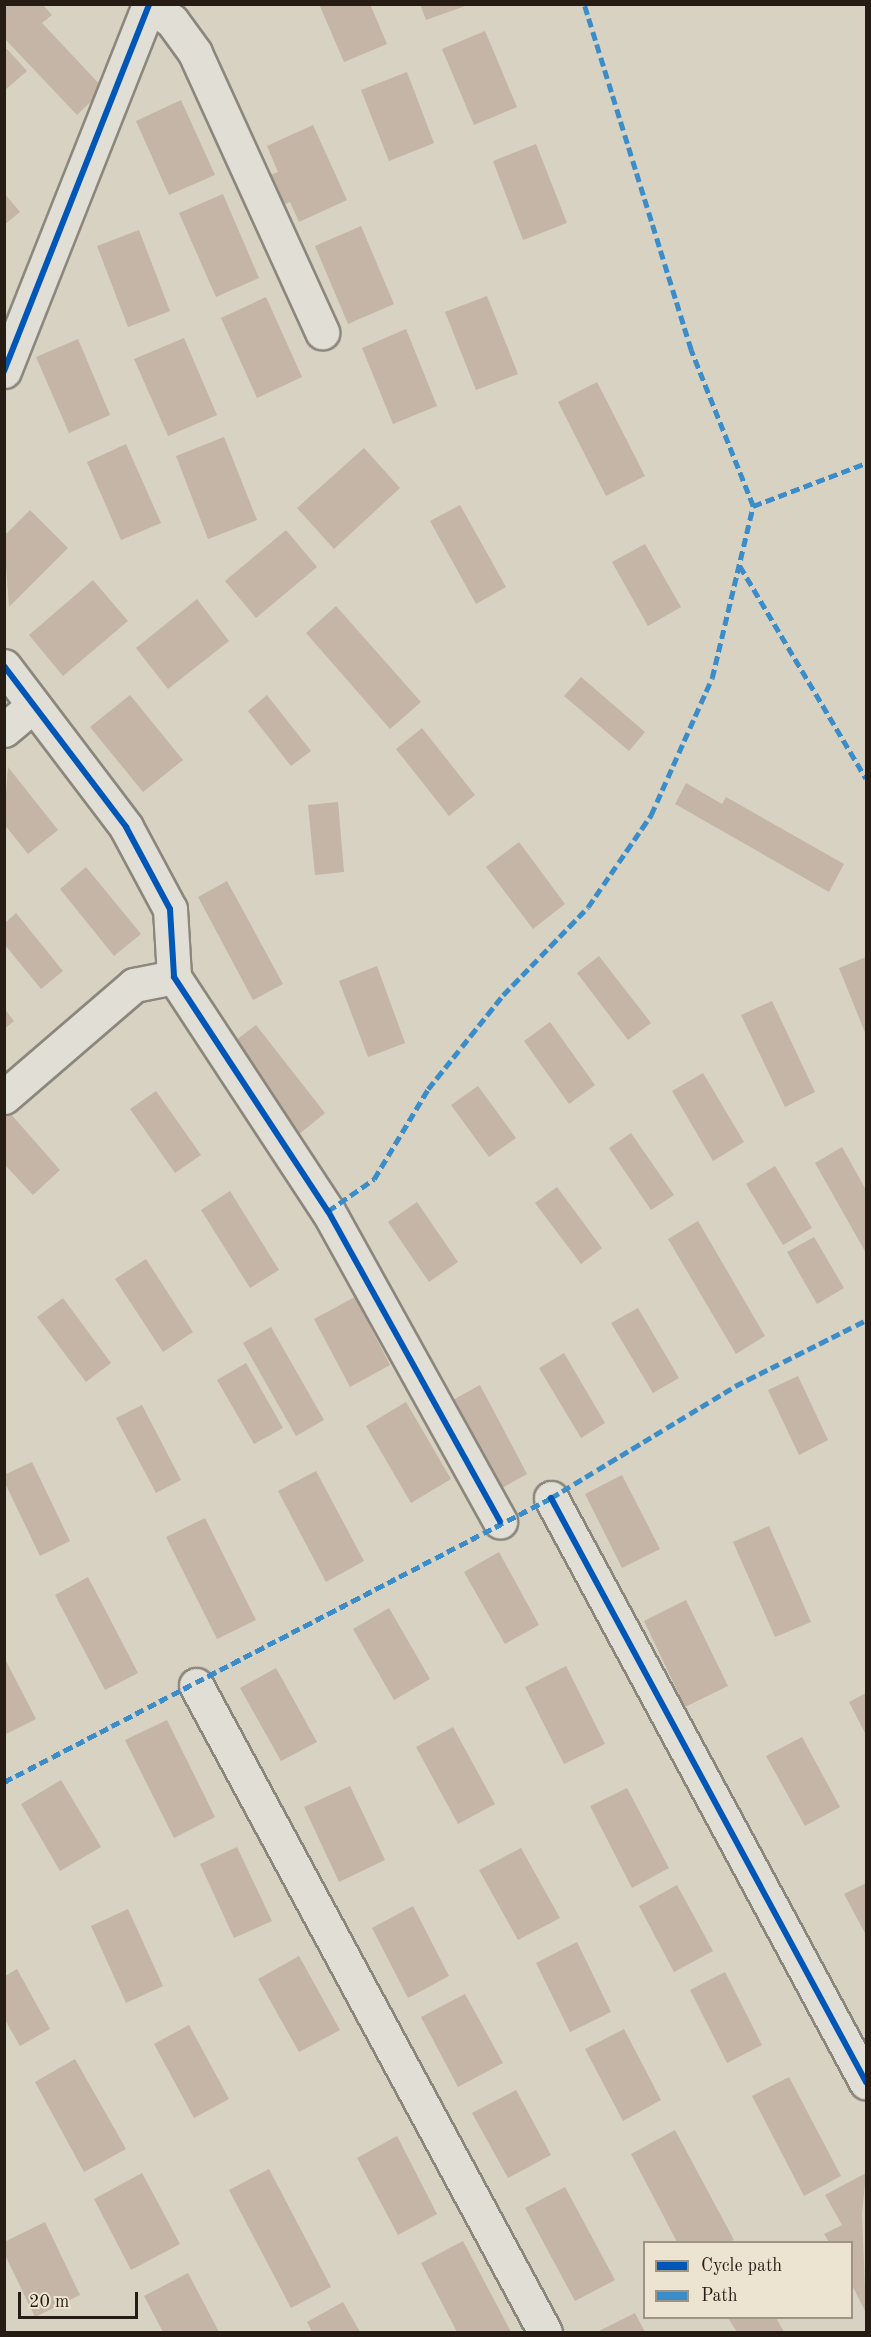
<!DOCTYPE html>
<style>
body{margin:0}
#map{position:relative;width:871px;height:2337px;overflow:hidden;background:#d8d2c2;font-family:"Old Standard TT",serif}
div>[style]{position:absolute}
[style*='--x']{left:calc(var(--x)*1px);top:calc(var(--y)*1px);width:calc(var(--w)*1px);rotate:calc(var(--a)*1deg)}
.building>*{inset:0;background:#c4b5a6}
.roads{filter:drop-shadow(2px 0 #8c877d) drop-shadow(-2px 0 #8c877d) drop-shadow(0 2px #8c877d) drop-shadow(0 -2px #8c877d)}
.minor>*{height:33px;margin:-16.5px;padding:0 16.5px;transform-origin:16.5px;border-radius:16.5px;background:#e1ded6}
.quiet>*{height:4.5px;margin-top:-2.25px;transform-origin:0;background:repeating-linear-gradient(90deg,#3a8dc8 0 9px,transparent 0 13.5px)}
.cycleway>*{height:6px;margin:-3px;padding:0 3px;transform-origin:3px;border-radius:3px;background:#0057b8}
span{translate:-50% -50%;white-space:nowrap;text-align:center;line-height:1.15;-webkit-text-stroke:4.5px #ece4d1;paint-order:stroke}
.frame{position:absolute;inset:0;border:6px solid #261c14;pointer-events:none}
.legend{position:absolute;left:643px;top:2241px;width:210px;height:78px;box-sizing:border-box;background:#ece4d1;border:2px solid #9d9485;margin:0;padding:8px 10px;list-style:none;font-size:18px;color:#261c14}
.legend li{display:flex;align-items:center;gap:12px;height:30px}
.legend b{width:30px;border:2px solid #9d9485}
.scale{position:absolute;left:18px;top:2292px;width:120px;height:27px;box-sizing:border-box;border:3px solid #261c14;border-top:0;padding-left:8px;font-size:18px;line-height:21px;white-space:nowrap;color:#261c14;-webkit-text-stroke:4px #ece4d1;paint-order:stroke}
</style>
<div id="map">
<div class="building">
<i style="clip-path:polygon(4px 4px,42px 4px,52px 15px,42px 23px,104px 89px,77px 115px,4px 38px)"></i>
<i style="clip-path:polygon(319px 4px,370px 4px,387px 44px,344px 62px)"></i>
<i style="clip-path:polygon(420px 4px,468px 4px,468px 5px,426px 20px)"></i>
<i style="clip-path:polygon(485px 31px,517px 107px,474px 125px,442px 49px)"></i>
<i style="clip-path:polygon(7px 49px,27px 71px,4px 91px,4px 51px)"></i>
<i style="clip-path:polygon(407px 72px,434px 143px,389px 161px,361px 90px)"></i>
<i style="clip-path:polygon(181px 100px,215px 175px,169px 195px,136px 121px)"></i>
<i style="clip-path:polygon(313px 125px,347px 200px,299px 222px,290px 202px,279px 207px,265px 177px,278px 172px,267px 146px)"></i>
<i style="clip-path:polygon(536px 144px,567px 223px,523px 240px,493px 161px)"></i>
<i style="clip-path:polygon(4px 193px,20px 212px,4px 225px)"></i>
<i style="clip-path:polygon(223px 194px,259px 278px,216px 297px,179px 213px)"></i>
<i style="clip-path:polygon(361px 226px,394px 304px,348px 324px,315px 246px)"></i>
<i style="clip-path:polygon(139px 230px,170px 311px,128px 327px,97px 246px)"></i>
<i style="clip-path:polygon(487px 296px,518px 374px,476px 390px,445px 312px)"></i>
<i style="clip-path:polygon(266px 297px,302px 377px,257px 398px,221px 318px)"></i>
<i style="clip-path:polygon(406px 329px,437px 406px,393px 424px,362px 348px)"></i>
<i style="clip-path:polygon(184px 338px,217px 415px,168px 436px,134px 359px)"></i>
<i style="clip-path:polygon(78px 339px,110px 415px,69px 433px,36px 357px)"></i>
<i style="clip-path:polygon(597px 382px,645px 476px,606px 496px,558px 402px)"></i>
<i style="clip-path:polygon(224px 437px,257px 520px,208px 539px,176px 456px)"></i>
<i style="clip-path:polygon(126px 444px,161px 523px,121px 540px,87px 462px)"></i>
<i style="clip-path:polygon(364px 448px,400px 488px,334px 549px,297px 508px)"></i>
<i style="clip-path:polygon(460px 505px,506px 587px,476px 604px,430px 521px)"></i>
<i style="clip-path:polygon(30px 510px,68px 548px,9px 607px,4px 536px)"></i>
<i style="clip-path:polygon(286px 530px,317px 567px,256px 618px,225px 581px)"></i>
<i style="clip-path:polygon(645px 544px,681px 607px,648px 626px,612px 562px)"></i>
<i style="clip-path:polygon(93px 580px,128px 621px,63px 676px,29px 635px)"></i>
<i style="clip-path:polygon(197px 599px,229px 641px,168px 689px,136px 648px)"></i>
<i style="clip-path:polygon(336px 606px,421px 702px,390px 729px,306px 633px)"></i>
<i style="clip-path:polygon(581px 677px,645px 732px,629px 751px,564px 696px)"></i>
<i style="clip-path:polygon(130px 695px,183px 760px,143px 792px,90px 727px)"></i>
<i style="clip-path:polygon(267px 695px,311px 751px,291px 766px,248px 711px)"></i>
<i style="clip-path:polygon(422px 728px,475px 795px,449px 816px,396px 749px)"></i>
<i style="clip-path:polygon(8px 767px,58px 830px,28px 854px,4px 824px)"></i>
<i style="clip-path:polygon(686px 783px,722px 804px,726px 797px,844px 864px,829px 892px,675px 804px)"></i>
<i style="clip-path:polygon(338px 802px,344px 872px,315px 875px,308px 805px)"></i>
<i style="clip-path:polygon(519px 842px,565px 904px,533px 929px,486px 867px)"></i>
<i style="clip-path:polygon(86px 867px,141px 934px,114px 956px,60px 889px)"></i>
<i style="clip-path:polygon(227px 881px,283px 984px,253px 1000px,198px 897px)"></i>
<i style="clip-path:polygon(16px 913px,63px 971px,41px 989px,5px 945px,5px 923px)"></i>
<i style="clip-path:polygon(599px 956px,651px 1023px,628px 1040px,577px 973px)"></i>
<i style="clip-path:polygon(866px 957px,866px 1035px,839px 968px)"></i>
<i style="clip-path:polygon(377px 966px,405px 1043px,368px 1057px,339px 981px)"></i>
<i style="clip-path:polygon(772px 1001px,815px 1092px,785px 1107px,741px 1015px)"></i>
<i style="clip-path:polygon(4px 1008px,14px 1021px,4px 1029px)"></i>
<i style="clip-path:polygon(550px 1022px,595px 1085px,569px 1104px,524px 1041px)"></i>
<i style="clip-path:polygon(256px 1025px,325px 1113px,297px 1136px,228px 1046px)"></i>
<i style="clip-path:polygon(703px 1073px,744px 1142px,713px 1161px,672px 1091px)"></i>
<i style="clip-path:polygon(478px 1086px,516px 1138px,489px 1157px,451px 1105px)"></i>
<i style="clip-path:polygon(156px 1091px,201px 1155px,175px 1173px,130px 1109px)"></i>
<i style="clip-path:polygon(10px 1113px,60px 1170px,33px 1195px,4px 1164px,4px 1118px)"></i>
<i style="clip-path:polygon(631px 1133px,674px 1195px,651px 1210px,609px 1148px)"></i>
<i style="clip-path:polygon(842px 1147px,866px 1190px,866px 1253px,815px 1163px)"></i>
<i style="clip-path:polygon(775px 1166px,812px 1228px,783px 1245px,746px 1184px)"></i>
<i style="clip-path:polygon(557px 1187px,602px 1248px,581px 1264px,535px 1203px)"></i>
<i style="clip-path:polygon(230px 1191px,279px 1270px,250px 1288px,201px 1210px)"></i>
<i style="clip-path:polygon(417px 1202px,458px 1262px,429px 1282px,388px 1222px)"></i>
<i style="clip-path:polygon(698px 1221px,765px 1336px,736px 1354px,668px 1239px)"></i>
<i style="clip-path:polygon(814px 1237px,844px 1288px,817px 1304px,787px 1252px)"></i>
<i style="clip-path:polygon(146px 1259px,193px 1332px,163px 1352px,115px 1279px)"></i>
<i style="clip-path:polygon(355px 1297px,390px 1365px,350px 1387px,314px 1319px)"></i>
<i style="clip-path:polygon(63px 1298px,111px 1363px,86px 1382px,37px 1317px)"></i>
<i style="clip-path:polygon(638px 1308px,679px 1378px,653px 1393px,611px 1323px)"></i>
<i style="clip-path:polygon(271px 1327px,324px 1420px,296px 1436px,243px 1343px)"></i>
<i style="clip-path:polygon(564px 1353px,605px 1423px,581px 1438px,539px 1368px)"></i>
<i style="clip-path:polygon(246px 1363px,283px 1428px,254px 1444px,217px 1380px)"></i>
<i style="clip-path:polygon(798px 1376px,828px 1440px,799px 1455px,768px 1390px)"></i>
<i style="clip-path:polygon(480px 1385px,527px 1474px,500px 1489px,453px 1400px)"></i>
<i style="clip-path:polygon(406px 1402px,451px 1479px,411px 1503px,366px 1426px)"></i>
<i style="clip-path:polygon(142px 1405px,181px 1480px,156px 1493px,116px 1418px)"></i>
<i style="clip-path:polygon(32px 1462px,70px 1541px,40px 1556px,4px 1481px,4px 1475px)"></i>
<i style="clip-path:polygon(316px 1471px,364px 1561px,326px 1582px,278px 1491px)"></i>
<i style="clip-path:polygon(622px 1475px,660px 1549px,622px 1568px,585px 1494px)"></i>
<i style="clip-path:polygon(205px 1518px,256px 1620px,217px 1639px,166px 1537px)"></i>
<i style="clip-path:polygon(769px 1526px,811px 1622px,775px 1637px,733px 1542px)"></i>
<i style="clip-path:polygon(499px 1552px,539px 1625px,505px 1644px,464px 1572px)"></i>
<i style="clip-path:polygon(88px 1577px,138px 1673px,105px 1690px,55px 1595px)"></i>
<i style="clip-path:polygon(686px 1600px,728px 1686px,685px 1707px,644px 1621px)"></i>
<i style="clip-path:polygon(389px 1608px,430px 1679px,394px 1700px,353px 1629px)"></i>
<i style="clip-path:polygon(4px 1657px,36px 1719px,4px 1735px)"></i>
<i style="clip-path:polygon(566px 1666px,605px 1744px,564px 1764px,525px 1687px)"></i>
<i style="clip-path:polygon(276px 1668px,317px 1742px,281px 1761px,240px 1688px)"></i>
<i style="clip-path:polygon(866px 1693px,866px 1735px,849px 1702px)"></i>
<i style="clip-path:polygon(167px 1720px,215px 1817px,174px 1838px,125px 1740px)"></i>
<i style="clip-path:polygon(453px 1727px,495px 1804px,458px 1824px,416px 1747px)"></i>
<i style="clip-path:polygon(802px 1737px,840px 1807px,805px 1826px,766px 1756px)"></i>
<i style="clip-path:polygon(61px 1780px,101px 1847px,60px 1871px,21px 1804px)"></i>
<i style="clip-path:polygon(350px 1786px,385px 1860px,339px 1882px,304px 1807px)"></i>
<i style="clip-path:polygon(627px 1788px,669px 1868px,632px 1888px,590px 1806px)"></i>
<i style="clip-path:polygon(237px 1847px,272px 1921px,234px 1938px,200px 1864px)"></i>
<i style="clip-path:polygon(521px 1848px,560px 1918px,518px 1940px,479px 1870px)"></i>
<i style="clip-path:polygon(866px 1883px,866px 1935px,844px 1894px)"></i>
<i style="clip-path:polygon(677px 1885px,713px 1951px,674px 1972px,639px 1906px)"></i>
<i style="clip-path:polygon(413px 1906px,449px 1976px,408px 1998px,372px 1928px)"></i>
<i style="clip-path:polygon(128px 1909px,163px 1986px,126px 2003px,91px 1926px)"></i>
<i style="clip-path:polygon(577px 1942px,611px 2012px,570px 2032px,536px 1963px)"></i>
<i style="clip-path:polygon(299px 1956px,340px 2030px,299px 2052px,258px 1979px)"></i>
<i style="clip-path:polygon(17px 1969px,50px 2029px,20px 2046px,5px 2020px,5px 1976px)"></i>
<i style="clip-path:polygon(725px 1972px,762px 2045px,727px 2063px,690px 1990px)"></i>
<i style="clip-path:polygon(465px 1994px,503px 2063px,458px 2087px,421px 2017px)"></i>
<i style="clip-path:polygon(189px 2025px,229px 2099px,194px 2118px,154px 2044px)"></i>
<i style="clip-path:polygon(624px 2029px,661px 2100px,623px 2121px,585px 2049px)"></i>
<i style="clip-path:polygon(75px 2059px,126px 2149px,84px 2172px,35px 2082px)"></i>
<i style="clip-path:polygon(789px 2077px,841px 2176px,804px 2196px,752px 2096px)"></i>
<i style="clip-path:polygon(516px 2090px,551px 2155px,508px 2178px,472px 2113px)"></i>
<i style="clip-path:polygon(675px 2130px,734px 2240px,728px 2242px,677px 2242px,631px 2154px)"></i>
<i style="clip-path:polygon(397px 2136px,437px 2214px,398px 2235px,357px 2158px)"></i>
<i style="clip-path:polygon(269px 2169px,331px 2287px,291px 2308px,229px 2190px)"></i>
<i style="clip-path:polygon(142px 2173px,180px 2244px,131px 2270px,94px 2199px)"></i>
<i style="clip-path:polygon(866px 2173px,862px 2214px,866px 2313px,852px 2285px,852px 2242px,829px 2242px,824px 2234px,842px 2225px,825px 2195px)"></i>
<i style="clip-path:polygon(565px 2187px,615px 2280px,575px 2301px,525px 2208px)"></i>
<i style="clip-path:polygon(45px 2222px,80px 2295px,35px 2317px,4px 2253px,4px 2242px)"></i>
<i style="clip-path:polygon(463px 2241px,511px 2332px,457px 2332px,421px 2263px)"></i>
<i style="clip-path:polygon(188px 2273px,219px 2332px,163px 2332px,144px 2296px)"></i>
<i style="clip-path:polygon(343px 2302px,360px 2332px,312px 2332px,307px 2322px)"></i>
<i style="clip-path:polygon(635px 2313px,645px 2332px,597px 2332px)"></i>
<i style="clip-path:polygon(728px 2318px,776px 2318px,784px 2332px,737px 2332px)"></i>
</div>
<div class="roads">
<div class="minor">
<i style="--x:149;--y:6;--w:27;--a:33"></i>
<i style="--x:172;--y:21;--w:39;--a:54"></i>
<i style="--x:195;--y:53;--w:307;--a:65.5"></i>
<i style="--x:4;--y:371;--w:395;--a:-68.4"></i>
<i style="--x:4;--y:666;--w:202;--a:52.8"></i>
<i style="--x:126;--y:827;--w:93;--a:61.8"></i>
<i style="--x:170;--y:909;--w:68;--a:86.6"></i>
<i style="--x:174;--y:977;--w:280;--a:56.7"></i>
<i style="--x:328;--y:1211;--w:355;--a:61"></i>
<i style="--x:4;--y:730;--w:38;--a:-40"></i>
<i style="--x:4;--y:1097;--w:172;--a:-40.7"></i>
<i style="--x:134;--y:985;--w:41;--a:-11.3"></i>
<i style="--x:551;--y:1498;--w:664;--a:61.66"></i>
<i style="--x:196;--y:1685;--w:735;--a:61.66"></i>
</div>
</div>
<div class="quiet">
<i style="--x:753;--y:506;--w:121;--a:-20.8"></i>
<i style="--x:740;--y:566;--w:247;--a:59.3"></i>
<i style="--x:328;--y:1211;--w:56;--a:-34.8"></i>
<i style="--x:374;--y:1179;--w:105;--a:-59"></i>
<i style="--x:428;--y:1089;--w:120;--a:-51.4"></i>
<i style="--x:503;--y:995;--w:122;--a:-46"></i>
<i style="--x:588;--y:907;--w:112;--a:-55.6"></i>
<i style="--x:651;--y:815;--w:150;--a:-66"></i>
<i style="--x:712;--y:678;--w:177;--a:-76.6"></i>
<i style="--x:753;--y:506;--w:168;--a:-111.7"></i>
<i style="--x:691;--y:350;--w:362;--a:-107.2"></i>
<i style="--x:4;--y:1782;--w:616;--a:-27.44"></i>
<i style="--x:551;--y:1498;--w:215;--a:-31.3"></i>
<i style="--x:735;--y:1386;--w:147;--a:-26.7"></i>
</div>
<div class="cycleway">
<i style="--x:4;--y:371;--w:395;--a:-68.4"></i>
<i style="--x:4;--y:666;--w:202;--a:52.8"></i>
<i style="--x:126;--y:827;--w:93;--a:61.8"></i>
<i style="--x:170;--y:909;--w:68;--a:86.6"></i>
<i style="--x:174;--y:977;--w:280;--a:56.7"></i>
<i style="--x:328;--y:1211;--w:355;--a:61"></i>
<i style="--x:551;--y:1498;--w:664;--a:61.66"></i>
</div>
<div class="frame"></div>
<ul class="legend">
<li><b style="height:8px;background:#0057b8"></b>Cycle path</li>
<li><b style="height:8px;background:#3a8dc8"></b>Path</li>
</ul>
<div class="scale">20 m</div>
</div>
